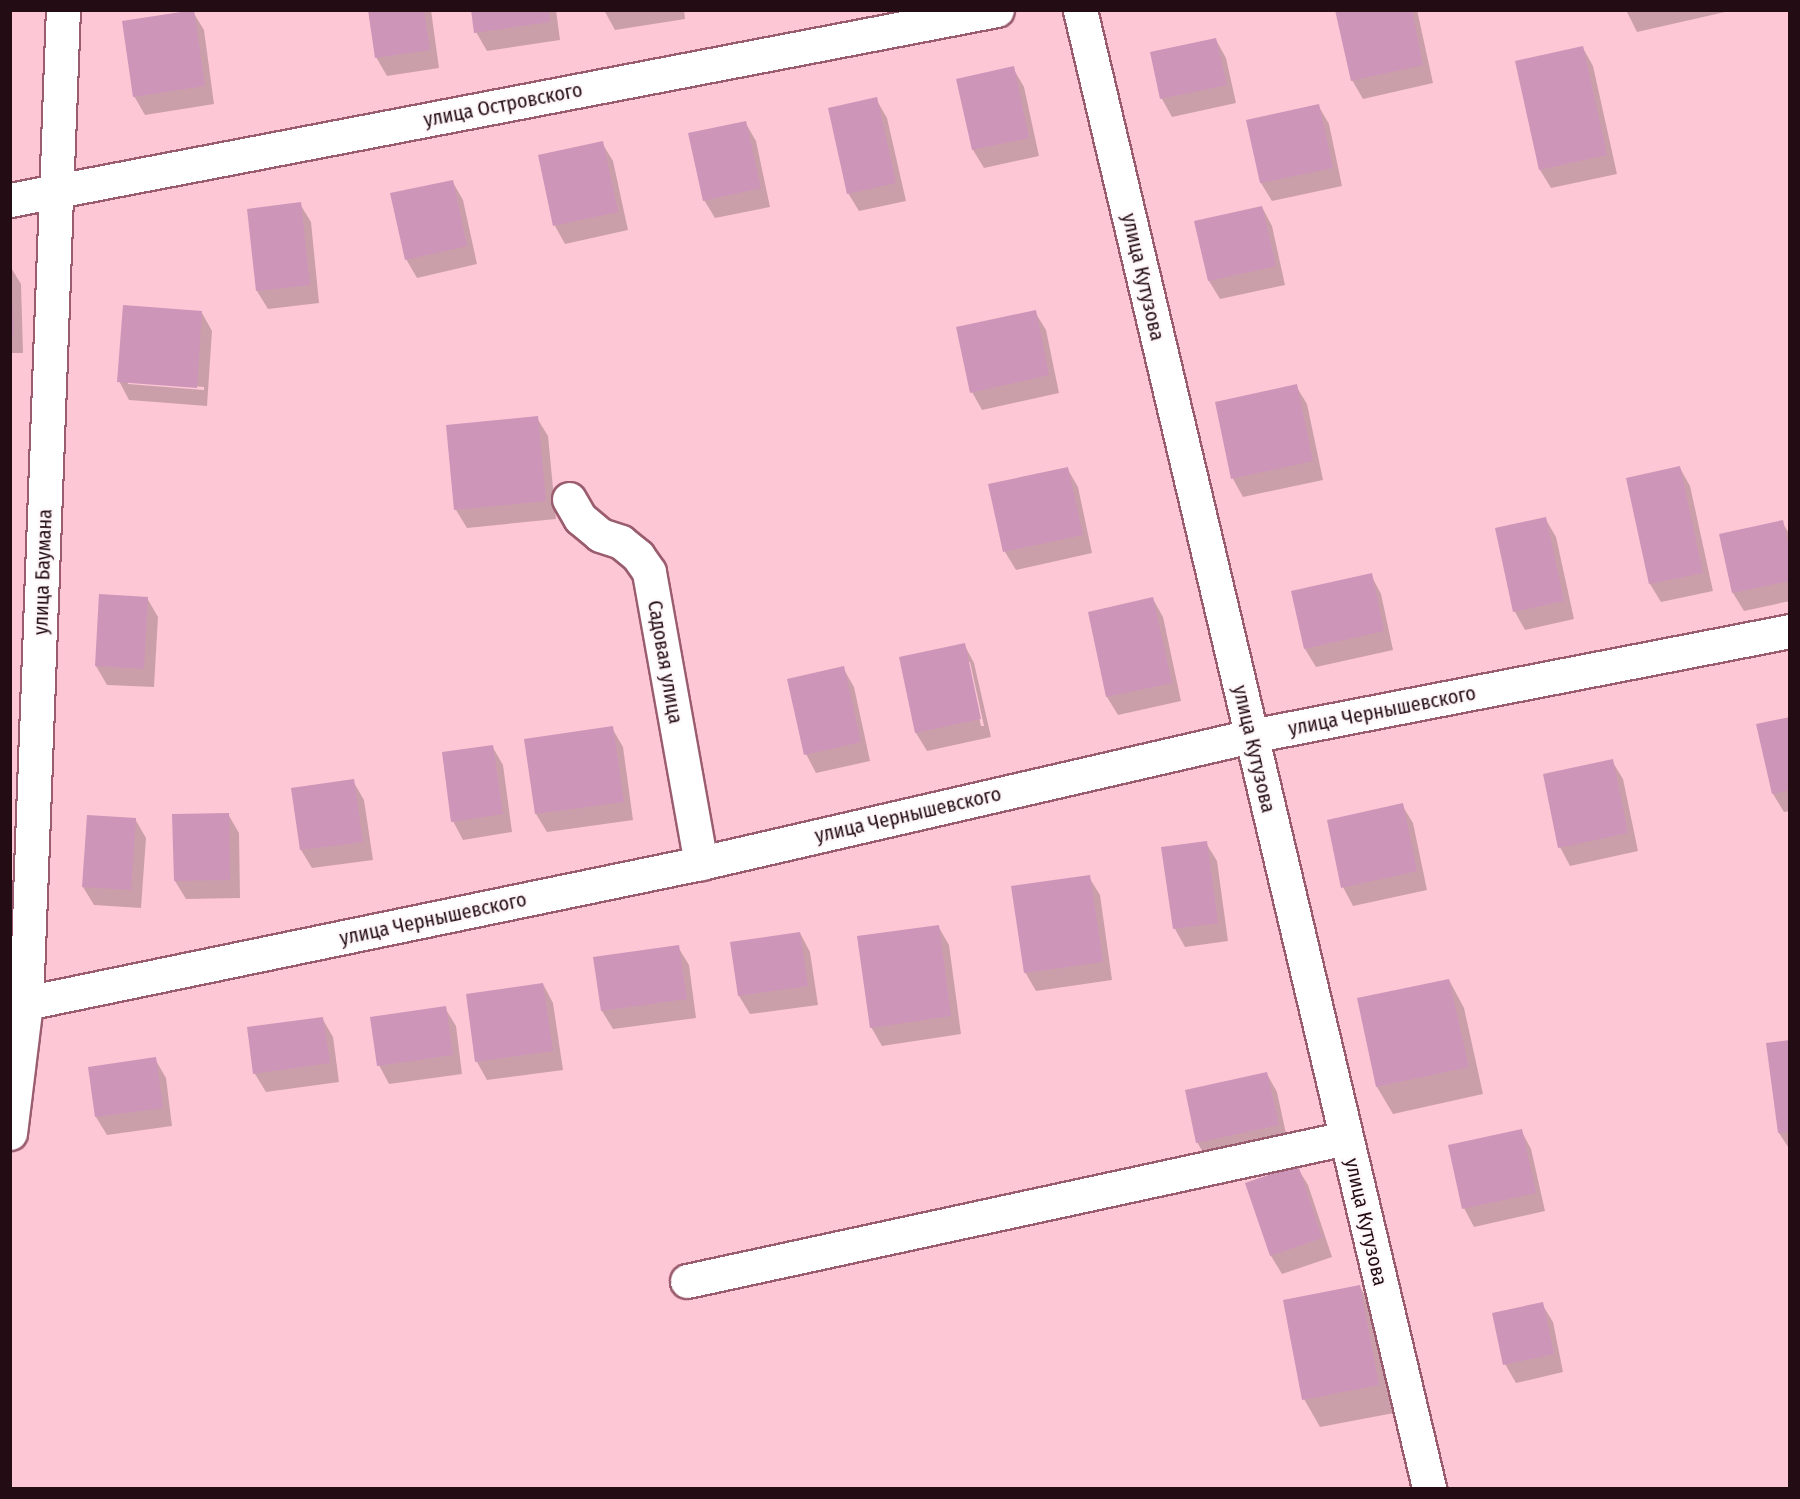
<!DOCTYPE html>
<meta charset="utf-8">
<style>
body{margin:0}
#map{position:relative;width:1800px;height:1499px;overflow:hidden;background:#fec7d5;font-family:"Fira Sans Condensed",sans-serif}
div>[style]{position:absolute}
[style*='--x']{left:calc(var(--x)*1px);top:calc(var(--y)*1px);width:calc(var(--w)*1px);rotate:calc(var(--a)*1deg)}
.shadow>*{inset:0;background:#0003}
.building>*{inset:0;background:#cd95b8}
.roads{filter:drop-shadow(2px 0 #9a5d6f) drop-shadow(-2px 0 #9a5d6f) drop-shadow(0 2px #9a5d6f) drop-shadow(0 -2px #9a5d6f)}
.minor>*{height:33px;margin:-16.5px;padding:0 16.5px;transform-origin:16.5px;border-radius:16.5px;background:#fff}
span{translate:-50% -50%;white-space:nowrap;text-align:center;line-height:1.15;-webkit-text-stroke:4.5px #fef7f9;paint-order:stroke}
.street-label{font-size:20px;color:#230c13}
.frame{position:absolute;inset:0;border:12px solid #230c13;pointer-events:none}
</style>
<div id="map">
<div class="shadow">
<i style="clip-path:polygon(369px 10px,431px 10px,439px 68px,387px 76px,376px 57px)"></i>
<i style="clip-path:polygon(473px 10px,556px 10px,560px 40px,487px 51px,476px 32px)"></i>
<i style="clip-path:polygon(684px 10px,685px 19px,615px 30px,604px 10px)"></i>
<i style="clip-path:polygon(1337px 10px,1417px 10px,1433px 83px,1363px 99px,1352px 80px)"></i>
<i style="clip-path:polygon(1626px 10px,1734px 10px,1637px 32px)"></i>
<i style="clip-path:polygon(193px 12px,204px 30px,214px 104px,145px 115px,134px 96px)"></i>
<i style="clip-path:polygon(1216px 40px,1226px 58px,1236px 103px,1172px 117px,1162px 99px,1152px 53px)"></i>
<i style="clip-path:polygon(1583px 48px,1593px 66px,1617px 174px,1551px 188px,1540px 170px)"></i>
<i style="clip-path:polygon(1013px 68px,1024px 87px,1039px 156px,984px 168px,973px 150px,958px 80px)"></i>
<i style="clip-path:polygon(876px 99px,887px 118px,906px 201px,859px 211px,848px 193px)"></i>
<i style="clip-path:polygon(1318px 105px,1329px 124px,1342px 186px,1272px 201px,1261px 183px,1248px 121px)"></i>
<i style="clip-path:polygon(745px 122px,756px 141px,770px 207px,715px 218px,704px 200px)"></i>
<i style="clip-path:polygon(602px 143px,613px 161px,628px 230px,565px 244px,555px 226px)"></i>
<i style="clip-path:polygon(452px 181px,463px 200px,477px 264px,417px 278px,406px 259px)"></i>
<i style="clip-path:polygon(300px 204px,311px 222px,319px 303px,268px 309px,257px 291px)"></i>
<i style="clip-path:polygon(1262px 207px,1272px 226px,1285px 285px,1220px 299px,1209px 281px)"></i>
<i style="clip-path:polygon(10px 266px,21px 284px,23px 353px,10px 353px)"></i>
<i style="clip-path:polygon(1035px 312px,1046px 330px,1059px 393px,982px 410px,972px 392px)"></i>
<i style="clip-path:polygon(evenodd,202px 313px,212px 331px,207px 406px,129px 400px,119px 381px,202px 313px,128px 381px,204px 387px,204px 390px,128px 384px,128px 381px)"></i>
<i style="clip-path:polygon(1296px 386px,1307px 404px,1323px 480px,1243px 497px,1233px 479px)"></i>
<i style="clip-path:polygon(537px 418px,548px 436px,556px 519px,467px 528px,456px 510px)"></i>
<i style="clip-path:polygon(1067px 468px,1078px 487px,1092px 553px,1016px 570px,1005px 552px,990px 485px)"></i>
<i style="clip-path:polygon(1680px 468px,1690px 486px,1713px 591px,1661px 602px,1650px 584px,1628px 479px)"></i>
<i style="clip-path:polygon(1545px 518px,1556px 537px,1574px 619px,1525px 630px,1515px 612px,1497px 529px)"></i>
<i style="clip-path:polygon(1782px 522px,1790px 535px,1790px 601px,1744px 611px,1733px 593px)"></i>
<i style="clip-path:polygon(1371px 575px,1381px 594px,1393px 650px,1316px 667px,1305px 649px)"></i>
<i style="clip-path:polygon(100px 596px,147px 598px,158px 617px,154px 687px,107px 685px,96px 666px)"></i>
<i style="clip-path:polygon(1153px 599px,1163px 617px,1181px 701px,1118px 715px,1107px 697px,1089px 613px)"></i>
<i style="clip-path:polygon(evenodd,964px 644px,974px 663px,991px 737px,927px 751px,916px 733px,901px 658px,964px 644px,967px 662px,970px 662px,984px 726px,981px 726px,967px 662px)"></i>
<i style="clip-path:polygon(843px 668px,854px 687px,870px 761px,816px 773px,806px 754px)"></i>
<i style="clip-path:polygon(1790px 718px,1790px 811px,1784px 812px,1773px 794px)"></i>
<i style="clip-path:polygon(612px 728px,623px 747px,633px 820px,547px 832px,536px 814px)"></i>
<i style="clip-path:polygon(492px 746px,503px 765px,512px 832px,463px 840px,453px 821px)"></i>
<i style="clip-path:polygon(1612px 761px,1623px 779px,1638px 851px,1570px 866px,1560px 847px)"></i>
<i style="clip-path:polygon(353px 781px,364px 800px,373px 860px,312px 868px,301px 850px,293px 790px)"></i>
<i style="clip-path:polygon(1402px 805px,1413px 823px,1427px 890px,1353px 906px,1343px 887px)"></i>
<i style="clip-path:polygon(228px 814px,239px 833px,240px 898px,186px 899px,175px 881px)"></i>
<i style="clip-path:polygon(135px 819px,146px 838px,141px 908px,94px 905px,83px 887px)"></i>
<i style="clip-path:polygon(1206px 843px,1217px 861px,1228px 941px,1185px 947px,1175px 929px,1163px 848px)"></i>
<i style="clip-path:polygon(1089px 877px,1100px 895px,1112px 980px,1036px 991px,1025px 972px)"></i>
<i style="clip-path:polygon(938px 926px,949px 945px,961px 1034px,882px 1046px,871px 1027px)"></i>
<i style="clip-path:polygon(800px 933px,810px 952px,818px 1005px,750px 1014px,739px 996px,732px 943px)"></i>
<i style="clip-path:polygon(678px 947px,689px 965px,696px 1018px,613px 1029px,602px 1011px,595px 958px)"></i>
<i style="clip-path:polygon(1449px 980px,1464px 1008px,1483px 1094px,1393px 1114px,1377px 1087px)"></i>
<i style="clip-path:polygon(543px 984px,553px 1003px,563px 1070px,487px 1080px,477px 1062px)"></i>
<i style="clip-path:polygon(445px 1008px,456px 1026px,462px 1074px,389px 1084px,379px 1065px)"></i>
<i style="clip-path:polygon(322px 1018px,333px 1037px,339px 1082px,266px 1092px,255px 1074px,249px 1029px)"></i>
<i style="clip-path:polygon(1790px 1042px,1790px 1150px,1779px 1133px)"></i>
<i style="clip-path:polygon(155px 1059px,166px 1078px,172px 1126px,107px 1135px,96px 1117px)"></i>
<i style="clip-path:polygon(1267px 1074px,1277px 1092px,1288px 1143px,1208px 1161px,1197px 1142px)"></i>
<i style="clip-path:polygon(1521px 1130px,1531px 1149px,1545px 1211px,1474px 1227px,1464px 1208px)"></i>
<i style="clip-path:polygon(1297px 1167px,1308px 1185px,1332px 1257px,1282px 1274px,1271px 1256px,1246px 1184px)"></i>
<i style="clip-path:polygon(1360px 1287px,1376px 1314px,1394px 1413px,1320px 1427px,1304px 1399px)"></i>
<i style="clip-path:polygon(1542px 1304px,1553px 1322px,1563px 1372px,1516px 1383px,1505px 1364px)"></i>
</div>
<div class="building">
<i style="clip-path:polygon(194px 10px,205px 86px,133px 97px,122px 21px)"></i>
<i style="clip-path:polygon(368px 10px,424px 10px,430px 50px,375px 58px)"></i>
<i style="clip-path:polygon(471px 10px,549px 10px,550px 22px,474px 33px)"></i>
<i style="clip-path:polygon(1335px 10px,1412px 10px,1423px 65px,1351px 81px)"></i>
<i style="clip-path:polygon(1216px 38px,1227px 85px,1160px 99px,1150px 52px)"></i>
<i style="clip-path:polygon(1583px 46px,1607px 155px,1539px 170px,1515px 61px)"></i>
<i style="clip-path:polygon(1014px 66px,1029px 138px,972px 150px,956px 79px)"></i>
<i style="clip-path:polygon(877px 97px,896px 183px,847px 194px,828px 108px)"></i>
<i style="clip-path:polygon(1319px 104px,1333px 168px,1260px 183px,1246px 120px)"></i>
<i style="clip-path:polygon(746px 121px,761px 188px,703px 201px,688px 133px)"></i>
<i style="clip-path:polygon(603px 141px,618px 212px,553px 226px,538px 155px)"></i>
<i style="clip-path:polygon(453px 180px,467px 246px,405px 260px,390px 193px)"></i>
<i style="clip-path:polygon(301px 202px,310px 285px,256px 291px,247px 209px)"></i>
<i style="clip-path:polygon(1262px 206px,1276px 266px,1208px 281px,1194px 221px)"></i>
<i style="clip-path:polygon(10px 297px,12px 297px,14px 335px,10px 335px)"></i>
<i style="clip-path:polygon(123px 305px,202px 311px,197px 388px,117px 382px)"></i>
<i style="clip-path:polygon(1036px 310px,1049px 375px,970px 393px,956px 327px)"></i>
<i style="clip-path:polygon(1297px 384px,1313px 461px,1231px 479px,1215px 402px)"></i>
<i style="clip-path:polygon(538px 416px,546px 501px,454px 510px,446px 425px)"></i>
<i style="clip-path:polygon(1680px 466px,1703px 573px,1649px 584px,1626px 478px)"></i>
<i style="clip-path:polygon(1068px 467px,1083px 535px,1003px 552px,988px 484px)"></i>
<i style="clip-path:polygon(1546px 517px,1564px 601px,1513px 612px,1495px 528px)"></i>
<i style="clip-path:polygon(1783px 520px,1790px 552px,1790px 581px,1732px 593px,1719px 534px)"></i>
<i style="clip-path:polygon(1372px 573px,1384px 631px,1304px 649px,1291px 591px)"></i>
<i style="clip-path:polygon(99px 594px,148px 597px,144px 669px,95px 666px)"></i>
<i style="clip-path:polygon(1153px 597px,1172px 683px,1106px 697px,1088px 612px)"></i>
<i style="clip-path:polygon(965px 643px,981px 719px,915px 733px,899px 657px)"></i>
<i style="clip-path:polygon(844px 666px,861px 742px,804px 755px,787px 679px)"></i>
<i style="clip-path:polygon(1790px 717px,1790px 790px,1772px 794px,1756px 724px)"></i>
<i style="clip-path:polygon(613px 726px,624px 802px,535px 814px,524px 739px)"></i>
<i style="clip-path:polygon(493px 745px,503px 814px,451px 822px,442px 752px)"></i>
<i style="clip-path:polygon(1613px 759px,1628px 833px,1558px 848px,1543px 774px)"></i>
<i style="clip-path:polygon(354px 779px,363px 842px,300px 850px,291px 788px)"></i>
<i style="clip-path:polygon(1403px 803px,1417px 871px,1341px 888px,1327px 820px)"></i>
<i style="clip-path:polygon(229px 813px,230px 880px,174px 881px,172px 814px)"></i>
<i style="clip-path:polygon(87px 815px,136px 818px,131px 890px,82px 887px)"></i>
<i style="clip-path:polygon(1207px 841px,1218px 923px,1173px 929px,1161px 847px)"></i>
<i style="clip-path:polygon(1090px 875px,1103px 962px,1024px 973px,1011px 886px)"></i>
<i style="clip-path:polygon(939px 925px,951px 1016px,870px 1028px,857px 936px)"></i>
<i style="clip-path:polygon(800px 932px,808px 986px,738px 996px,730px 942px)"></i>
<i style="clip-path:polygon(679px 945px,687px 999px,601px 1011px,593px 957px)"></i>
<i style="clip-path:polygon(1449px 979px,1469px 1067px,1376px 1087px,1357px 998px)"></i>
<i style="clip-path:polygon(543px 983px,553px 1051px,475px 1062px,466px 994px)"></i>
<i style="clip-path:polygon(446px 1006px,453px 1055px,377px 1066px,370px 1017px)"></i>
<i style="clip-path:polygon(323px 1017px,330px 1063px,253px 1074px,247px 1027px)"></i>
<i style="clip-path:polygon(1790px 1040px,1790px 1132px,1778px 1133px,1766px 1043px)"></i>
<i style="clip-path:polygon(156px 1057px,163px 1108px,95px 1117px,88px 1067px)"></i>
<i style="clip-path:polygon(1267px 1072px,1279px 1125px,1196px 1143px,1185px 1090px)"></i>
<i style="clip-path:polygon(1522px 1129px,1536px 1193px,1462px 1209px,1448px 1145px)"></i>
<i style="clip-path:polygon(1298px 1165px,1322px 1238px,1270px 1256px,1245px 1183px)"></i>
<i style="clip-path:polygon(1360px 1285px,1379px 1385px,1302px 1400px,1283px 1300px)"></i>
<i style="clip-path:polygon(1543px 1302px,1554px 1354px,1503px 1365px,1492px 1313px)"></i>
</div>
<div class="roads">
<div class="minor">
<i style="--x:1080;--y:10;--w:1519;--a:76.71"></i>
<i style="--x:10;--y:200;--w:1005;--a:-10.9"></i>
<i style="--x:569;--y:499;--w:22;--a:60"></i>
<i style="--x:580;--y:518;--w:26;--a:40"></i>
<i style="--x:600;--y:535;--w:22;--a:18"></i>
<i style="--x:621;--y:542;--w:22;--a:39"></i>
<i style="--x:638;--y:556;--w:19;--a:55"></i>
<i style="--x:649;--y:572;--w:296;--a:79.9"></i>
<i style="--x:26;--y:1003;--w:689;--a:-11.72"></i>
<i style="--x:701;--y:863;--w:564;--a:-13"></i>
<i style="--x:1251;--y:736;--w:549;--a:-11.02"></i>
<i style="--x:10;--y:1133;--w:131;--a:-83"></i>
<i style="--x:26;--y:1003;--w:994;--a:-87.87"></i>
<i style="--x:687;--y:1281;--w:674;--a:-12.24"></i>
</div>
</div>
<div class="street-label">
<span style="left:503px;top:105px;rotate:-11deg">улица Островского</span>
<span style="left:1143px;top:277px;rotate:77deg">улица Кутузова</span>
<span style="left:43px;top:572px;rotate:-88deg">улица Баумана</span>
<span style="left:665px;top:662px;rotate:80deg">Садовая улица</span>
<span style="left:1382px;top:711px;rotate:-11deg">улица Чернышевского</span>
<span style="left:1254px;top:749px;rotate:77deg">улица Кутузова</span>
<span style="left:908px;top:815px;rotate:-13deg">улица Чернышевского</span>
<span style="left:433px;top:919px;rotate:-12deg">улица Чернышевского</span>
<span style="left:1366px;top:1222px;rotate:77deg">улица Кутузова</span>
</div>
<div class="frame"></div>
</div>
